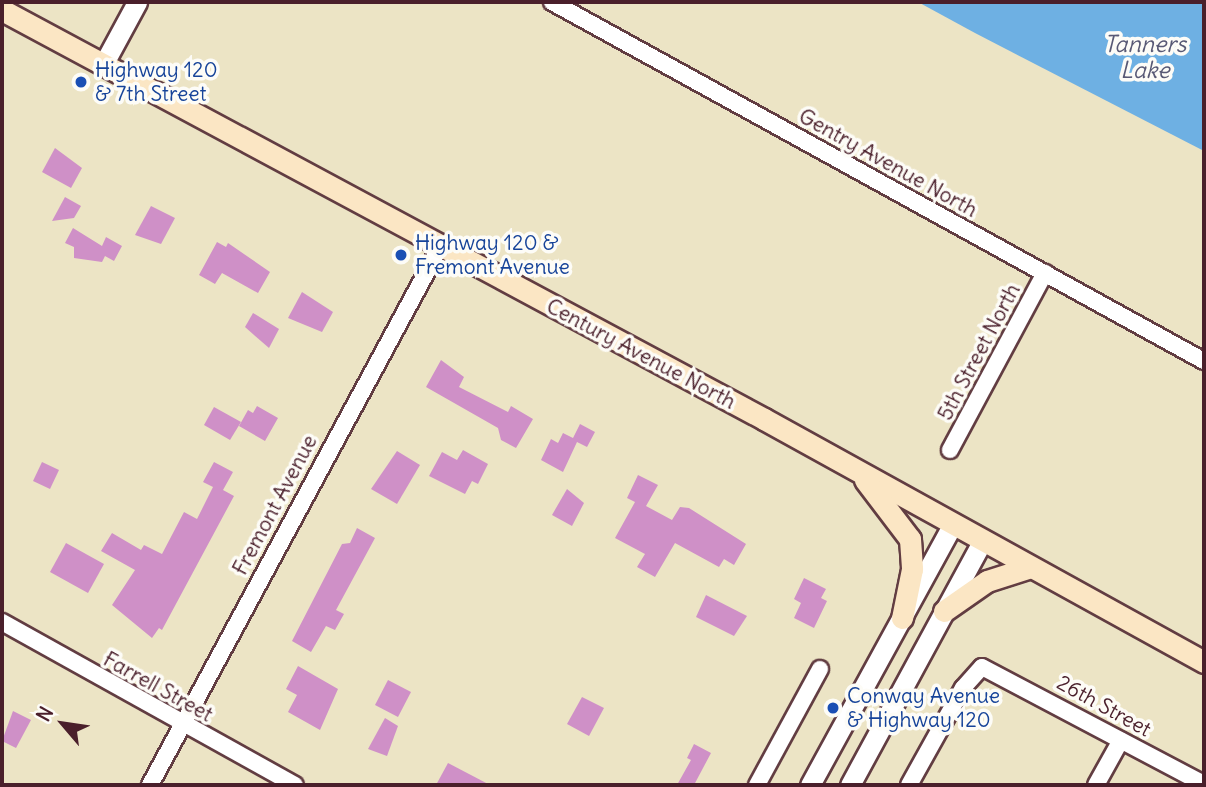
<!DOCTYPE html>
<style>
body{margin:0}
#map{position:relative;width:1206px;height:787px;overflow:hidden;background:#ece4c5;font-family:Delius,sans-serif}
div>[style]{position:absolute}
[style*='--x']{left:calc(var(--x)*1px);top:calc(var(--y)*1px);width:calc(var(--w)*1px);rotate:calc(var(--a)*1deg)}
.water>*{inset:0;background:#6eb0e3}
.building>*{inset:0;background:#cf90c7}
.roads{filter:drop-shadow(2px 0 #623d42) drop-shadow(-2px 0 #623d42) drop-shadow(0 2px #623d42) drop-shadow(0 -2px #623d42)}
.minor>*{height:16px;margin:-8px;padding:0 8px;transform-origin:8px;border-radius:8px;background:#fff}
.tertiary>*{height:19px;margin:-9.5px;padding:0 9.5px;transform-origin:9.5px;border-radius:9.5px;background:#fff}
.secondary>*{height:21px;margin:-10.5px;padding:0 10.5px;transform-origin:10.5px;border-radius:10.5px;background:#fbe6c4}
.dots>*{width:19px;height:19px;translate:-50% -50%;box-sizing:border-box;border:4px solid #fdfcf7;border-radius:50%}
span{translate:-50% -50%;white-space:nowrap;text-align:center;line-height:1.15;-webkit-text-stroke:7px #fdfcf7;paint-order:stroke}
.transit-label{font-size:21px;color:#164399}
.left{translate:0 -50%;text-align:left}
.street-label{font-size:21px;color:#4a1f2b}
.water-label{font-size:23px;color:#585975;font-style:italic}
.frame{position:absolute;inset:0;border:4px solid #4a1f2b;pointer-events:none}
.north{position:absolute;left:28px;top:689px;width:70px;height:70px;-webkit-text-stroke:5px #fdfcf7;paint-order:stroke;rotate:299deg;font-size:19px;font-weight:700;line-height:28px;text-align:center;color:#4a1f2b}
.north::after{content:'';display:block;margin:auto;width:24px;height:32px;background:#4a1f2b;clip-path:polygon(50% 0,100% 100%,50% 72%,0 100%)}
</style>
<div id="map">
<div class="water">
<i style="clip-path:polygon(918px 2px,1204px 2px,1204px 151px,975px 33px)"></i>
</div>
<div class="building">
<i style="clip-path:polygon(55px 148px,82px 168px,71px 188px,42px 172px)"></i>
<i style="clip-path:polygon(65px 197px,81px 206px,74px 218px,52px 221px)"></i>
<i style="clip-path:polygon(151px 206px,175px 218px,161px 244px,135px 235px)"></i>
<i style="clip-path:polygon(73px 228px,102px 246px,106px 237px,122px 246px,114px 261px,105px 256px,102px 262px,74px 258px,74px 247px,65px 243px)"></i>
<i style="clip-path:polygon(217px 242px,226px 247px,228px 243px,270px 272px,258px 293px,222px 273px,215px 284px,199px 275px)"></i>
<i style="clip-path:polygon(302px 292px,333px 312px,322px 332px,288px 318px)"></i>
<i style="clip-path:polygon(253px 313px,279px 329px,269px 348px,245px 327px)"></i>
<i style="clip-path:polygon(441px 360px,464px 377px,459px 387px,508px 412px,511px 406px,533px 419px,516px 448px,501px 440px,498px 428px,426px 387px)"></i>
<i style="clip-path:polygon(257px 406px,278px 418px,265px 441px,239px 426px,248px 410px,253px 413px)"></i>
<i style="clip-path:polygon(214px 407px,241px 422px,230px 440px,204px 425px)"></i>
<i style="clip-path:polygon(580px 424px,595px 432px,587px 447px,577px 442px,563px 472px,541px 460px,551px 439px,558px 443px,563px 433px,573px 438px)"></i>
<i style="clip-path:polygon(463px 450px,488px 464px,478px 484px,472px 481px,465px 494px,429px 476px,442px 452px,457px 460px)"></i>
<i style="clip-path:polygon(397px 451px,420px 465px,397px 504px,371px 489px)"></i>
<i style="clip-path:polygon(42px 462px,59px 470px,50px 489px,33px 481px)"></i>
<i style="clip-path:polygon(214px 462px,233px 472px,223px 490px,234px 496px,162px 630px,159px 628px,152px 638px,112px 605px,135px 570px,101px 551px,112px 533px,141px 550px,144px 545px,162px 554px,184px 512px,197px 519px,213px 487px,203px 482px)"></i>
<i style="clip-path:polygon(638px 475px,658px 485px,646px 506px,672px 520px,680px 507px,689px 508px,746px 544px,734px 565px,724px 559px,719px 567px,675px 543px,655px 577px,637px 567px,645px 554px,615px 538px,635px 502px,627px 498px)"></i>
<i style="clip-path:polygon(567px 489px,584px 503px,572px 526px,552px 515px)"></i>
<i style="clip-path:polygon(357px 528px,375px 538px,336px 610px,344px 614px,335px 630px,326px 626px,311px 652px,292px 641px,342px 544px,350px 543px)"></i>
<i style="clip-path:polygon(66px 543px,104px 564px,88px 593px,50px 572px)"></i>
<i style="clip-path:polygon(804px 578px,826px 589px,821px 598px,827px 601px,814px 628px,794px 618px,801px 603px,794px 599px)"></i>
<i style="clip-path:polygon(706px 595px,747px 616px,734px 636px,696px 617px)"></i>
<i style="clip-path:polygon(298px 666px,338px 689px,320px 730px,288px 712px,297px 695px,286px 689px)"></i>
<i style="clip-path:polygon(388px 680px,411px 692px,398px 717px,375px 705px)"></i>
<i style="clip-path:polygon(582px 697px,604px 708px,589px 736px,567px 724px)"></i>
<i style="clip-path:polygon(13px 711px,31px 720px,16px 748px,2px 741px)"></i>
<i style="clip-path:polygon(385px 718px,398px 726px,387px 756px,368px 749px)"></i>
<i style="clip-path:polygon(694px 744px,711px 753px,694px 785px,677px 785px,691px 760px,687px 758px)"></i>
<i style="clip-path:polygon(448px 763px,490px 785px,436px 785px)"></i>
</div>
<div class="roads">
<div class="minor">
<i style="--x:552;--y:2;--w:744;--a:28.84"></i>
<i style="--x:950;--y:450;--w:201;--a:-61.8"></i>
<i style="--x:2;--y:622;--w:335;--a:29.1"></i>
<i style="--x:150;--y:785;--w:611;--a:-61.67"></i>
<i style="--x:757;--y:785;--w:132;--a:-61.5"></i>
<i style="--x:909;--y:785;--w:111;--a:-60.9"></i>
<i style="--x:963;--y:688;--w:28;--a:-48"></i>
<i style="--x:982;--y:667;--w:251;--a:27.8"></i>
<i style="--x:1096;--y:785;--w:51;--a:-60.9"></i>
</div>
<div class="tertiary">
<i style="--x:103;--y:65;--w:72;--a:-61.6"></i>
<i style="--x:810;--y:785;--w:298;--a:-61.3"></i>
<i style="--x:850;--y:785;--w:279;--a:-61.5"></i>
</div>
<div class="secondary">
<i style="--x:2;--y:10;--w:865;--a:28.22"></i>
<i style="--x:764;--y:419;--w:503;--a:28.91"></i>
<i style="--x:865;--y:480;--w:74;--a:52.7"></i>
<i style="--x:910;--y:539;--w:30;--a:86"></i>
<i style="--x:912;--y:569;--w:50;--a:101.5"></i>
<i style="--x:944;--y:611;--w:52;--a:-34.9"></i>
<i style="--x:987;--y:581;--w:46;--a:-17.7"></i>
</div>
</div>
<div class="dots">
<i style="left:81px;top:82px;background:#1a4fb4"></i>
<i style="left:401px;top:255px;background:#1a4fb4"></i>
<i style="left:833px;top:708px;background:#1a4fb4"></i>
</div>
<div class="transit-label">
<span class="left" style="left:95px;top:82px">Highway 120<br>&amp; 7th Street</span>
<span class="left" style="left:415px;top:255px">Highway 120 &amp;<br>Fremont Avenue</span>
<span class="left" style="left:847px;top:708px">Conway Avenue<br>&amp; Highway 120</span>
</div>
<div class="street-label">
<span style="left:888px;top:163px;rotate:29deg">Gentry Avenue North</span>
<span style="left:979px;top:352px;rotate:-62deg">5th Street North</span>
<span style="left:641px;top:354px;rotate:28deg">Century Avenue North</span>
<span style="left:275px;top:505px;rotate:-62deg">Fremont Avenue</span>
<span style="left:158px;top:687px;rotate:29deg">Farrell Street</span>
<span style="left:1104px;top:706px;rotate:29deg">26th Street</span>
</div>
<div class="water-label">
<span style="left:1145px;top:57px">Tanners<br>Lake</span>
</div>
<div class="frame"></div>
<div class="north">N</div>
</div>
